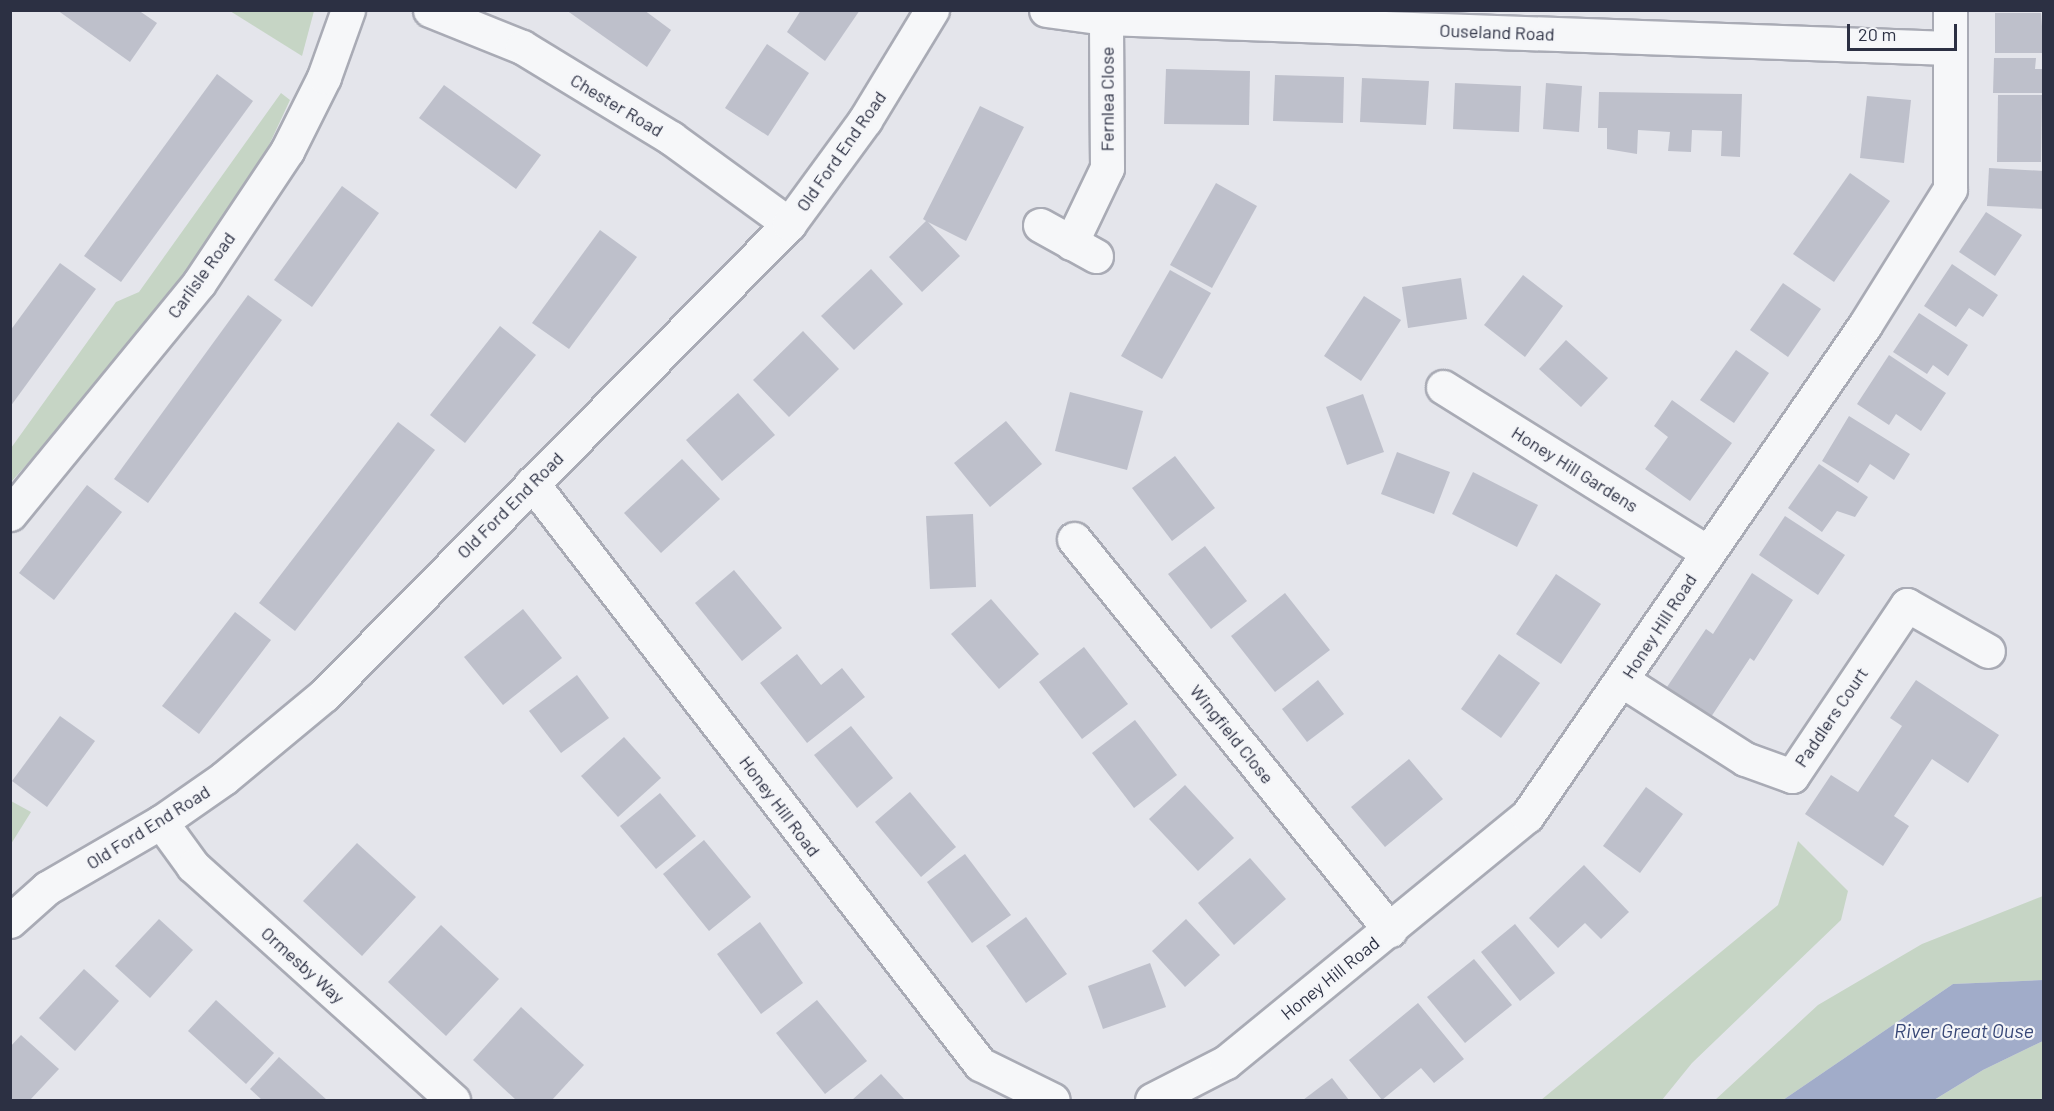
<!DOCTYPE html>
<style>
body{margin:0}
#map{position:relative;width:2054px;height:1111px;overflow:hidden;background:#e4e5eb;font-family:Barlow,sans-serif}
div>[style]{position:absolute}
[style*='--x']{left:calc(var(--x)*1px);top:calc(var(--y)*1px);width:calc(var(--w)*1px);rotate:calc(var(--a)*1deg)}
.green>*{inset:0;background:#c6d5c5}
.water>*{inset:0;background:#a1acc9}
.building>*{inset:0;background:#bec0cb}
.roads{filter:drop-shadow(2px 0 #a9abb5) drop-shadow(-2px 0 #a9abb5) drop-shadow(0 2px #a9abb5) drop-shadow(0 -2px #a9abb5)}
.street>*{height:33px;margin:-16.5px;padding:0 16.5px;transform-origin:16.5px;border-radius:16.5px;background:#f6f7f9}
span{translate:-50% -50%;white-space:nowrap;text-align:center;line-height:1.15;-webkit-text-stroke:4.5px #f4f5f8;paint-order:stroke}
.street-label{font-size:18px;color:#2c3043}
.water-label{font-size:20px;color:#374776;font-style:italic}
.frame{position:absolute;inset:0;border:12px solid #2c3043;pointer-events:none}
.scale{position:absolute;left:1847px;top:24px;width:110px;height:27px;box-sizing:border-box;border:3px solid #2c3043;border-top:0;padding-left:8px;font-size:18px;line-height:21px;white-space:nowrap;color:#2c3043;-webkit-text-stroke:4px #f4f5f8;paint-order:stroke}
</style>
<div id="map">
<div class="green">
<i style="clip-path:polygon(230px 11px,314px 11px,302px 56px)"></i>
<i style="clip-path:polygon(281px 93px,290px 100px,256px 173px,148px 329px,11px 482px,11px 448px,116px 302px,139px 292px)"></i>
<i style="clip-path:polygon(11px 801px,31px 812px,11px 844px)"></i>
<i style="clip-path:polygon(1798px 841px,1848px 891px,1841px 920px,1692px 1063px,1662px 1100px,1541px 1100px,1778px 905px)"></i>
<i style="clip-path:polygon(2043px 896px,2043px 980px,1953px 984px,1783px 1100px,1715px 1100px,1818px 1005px,1922px 944px)"></i>
<i style="clip-path:polygon(2043px 1041px,2043px 1100px,1934px 1100px,1983px 1070px)"></i>
</div>
<div class="water">
<i style="clip-path:polygon(2043px 980px,2043px 1041px,1983px 1070px,1934px 1100px,1783px 1100px,1953px 984px)"></i>
</div>
<div class="building">
<i style="clip-path:polygon(57px 10px,138px 10px,157px 23px,130px 62px)"></i>
<i style="clip-path:polygon(566px 10px,644px 10px,671px 30px,647px 67px)"></i>
<i style="clip-path:polygon(801px 10px,860px 10px,825px 61px,787px 32px)"></i>
<i style="clip-path:polygon(1995px 13px,2041px 13px,2044px 53px,1995px 53px)"></i>
<i style="clip-path:polygon(767px 44px,809px 73px,768px 136px,725px 108px)"></i>
<i style="clip-path:polygon(1994px 58px,2036px 58px,2035px 69px,2044px 69px,2044px 93px,1993px 93px)"></i>
<i style="clip-path:polygon(1166px 69px,1250px 71px,1249px 125px,1164px 124px)"></i>
<i style="clip-path:polygon(217px 74px,253px 101px,121px 282px,84px 256px)"></i>
<i style="clip-path:polygon(1275px 75px,1344px 77px,1343px 123px,1273px 121px)"></i>
<i style="clip-path:polygon(1362px 78px,1429px 81px,1426px 125px,1360px 122px)"></i>
<i style="clip-path:polygon(1455px 83px,1521px 86px,1519px 132px,1453px 129px)"></i>
<i style="clip-path:polygon(1546px 83px,1582px 86px,1579px 132px,1543px 129px)"></i>
<i style="clip-path:polygon(444px 85px,541px 155px,516px 189px,419px 118px)"></i>
<i style="clip-path:polygon(1599px 92px,1742px 94px,1740px 157px,1721px 156px,1722px 131px,1692px 130px,1691px 152px,1668px 151px,1670px 132px,1638px 130px,1637px 154px,1607px 149px,1607px 128px,1598px 128px)"></i>
<i style="clip-path:polygon(1998px 95px,2042px 95px,2041px 162px,1997px 162px)"></i>
<i style="clip-path:polygon(1867px 96px,1911px 100px,1904px 163px,1860px 158px)"></i>
<i style="clip-path:polygon(980px 106px,1024px 127px,966px 241px,928px 222px,960px 256px,922px 292px,889px 257px,926px 221px,923px 219px)"></i>
<i style="clip-path:polygon(1989px 168px,2044px 171px,2044px 209px,1987px 206px)"></i>
<i style="clip-path:polygon(1850px 173px,1890px 201px,1834px 282px,1793px 254px)"></i>
<i style="clip-path:polygon(1216px 183px,1257px 206px,1212px 288px,1170px 265px)"></i>
<i style="clip-path:polygon(342px 186px,379px 213px,312px 307px,274px 280px)"></i>
<i style="clip-path:polygon(1986px 212px,2022px 235px,1995px 276px,1959px 252px)"></i>
<i style="clip-path:polygon(600px 230px,637px 257px,569px 349px,532px 323px)"></i>
<i style="clip-path:polygon(60px 263px,96px 289px,10px 407px,10px 331px)"></i>
<i style="clip-path:polygon(1952px 264px,1998px 295px,1983px 317px,1969px 308px,1956px 327px,1924px 306px)"></i>
<i style="clip-path:polygon(871px 269px,903px 304px,854px 350px,821px 316px)"></i>
<i style="clip-path:polygon(1170px 270px,1211px 293px,1162px 379px,1121px 356px)"></i>
<i style="clip-path:polygon(1523px 275px,1563px 306px,1525px 357px,1484px 325px)"></i>
<i style="clip-path:polygon(1461px 278px,1467px 319px,1408px 328px,1402px 287px)"></i>
<i style="clip-path:polygon(1783px 283px,1821px 309px,1788px 357px,1750px 330px)"></i>
<i style="clip-path:polygon(248px 295px,282px 320px,148px 503px,114px 479px)"></i>
<i style="clip-path:polygon(1364px 296px,1401px 320px,1361px 381px,1324px 356px)"></i>
<i style="clip-path:polygon(1919px 313px,1968px 345px,1948px 376px,1933px 365px,1927px 374px,1893px 352px)"></i>
<i style="clip-path:polygon(500px 326px,536px 355px,465px 443px,430px 415px)"></i>
<i style="clip-path:polygon(803px 331px,839px 369px,789px 417px,753px 380px)"></i>
<i style="clip-path:polygon(1566px 340px,1608px 378px,1581px 407px,1539px 369px)"></i>
<i style="clip-path:polygon(1736px 350px,1769px 373px,1734px 423px,1700px 400px)"></i>
<i style="clip-path:polygon(1889px 355px,1946px 393px,1921px 431px,1896px 414px,1889px 425px,1857px 404px)"></i>
<i style="clip-path:polygon(1070px 392px,1143px 411px,1127px 470px,1055px 451px)"></i>
<i style="clip-path:polygon(738px 393px,775px 435px,722px 481px,686px 440px)"></i>
<i style="clip-path:polygon(1363px 394px,1384px 452px,1347px 465px,1326px 407px)"></i>
<i style="clip-path:polygon(1672px 400px,1732px 443px,1690px 501px,1645px 469px,1668px 437px,1654px 426px)"></i>
<i style="clip-path:polygon(1849px 416px,1910px 454px,1894px 480px,1870px 464px,1858px 483px,1822px 461px)"></i>
<i style="clip-path:polygon(1006px 421px,1042px 464px,990px 507px,954px 463px)"></i>
<i style="clip-path:polygon(398px 422px,435px 450px,295px 631px,259px 603px)"></i>
<i style="clip-path:polygon(1397px 452px,1450px 472px,1434px 514px,1381px 494px)"></i>
<i style="clip-path:polygon(1175px 456px,1215px 508px,1172px 541px,1132px 488px)"></i>
<i style="clip-path:polygon(682px 459px,720px 499px,661px 553px,624px 513px)"></i>
<i style="clip-path:polygon(1819px 464px,1868px 497px,1855px 517px,1837px 511px,1822px 532px,1788px 508px)"></i>
<i style="clip-path:polygon(1473px 472px,1538px 505px,1517px 547px,1452px 514px)"></i>
<i style="clip-path:polygon(87px 485px,122px 512px,54px 600px,19px 573px)"></i>
<i style="clip-path:polygon(973px 514px,976px 587px,930px 589px,926px 516px)"></i>
<i style="clip-path:polygon(1785px 516px,1845px 555px,1818px 595px,1759px 555px)"></i>
<i style="clip-path:polygon(1205px 546px,1247px 601px,1211px 629px,1168px 574px)"></i>
<i style="clip-path:polygon(734px 570px,782px 628px,742px 661px,695px 603px)"></i>
<i style="clip-path:polygon(1752px 573px,1793px 600px,1754px 661px,1750px 658px,1711px 717px,1667px 687px,1706px 629px,1713px 634px)"></i>
<i style="clip-path:polygon(1556px 574px,1601px 604px,1561px 664px,1516px 634px)"></i>
<i style="clip-path:polygon(1285px 593px,1330px 650px,1275px 692px,1231px 636px)"></i>
<i style="clip-path:polygon(991px 599px,1039px 654px,999px 689px,951px 634px)"></i>
<i style="clip-path:polygon(523px 609px,562px 658px,503px 705px,464px 657px)"></i>
<i style="clip-path:polygon(235px 612px,271px 640px,199px 734px,162px 706px)"></i>
<i style="clip-path:polygon(1084px 647px,1128px 704px,1082px 739px,1039px 682px)"></i>
<i style="clip-path:polygon(797px 654px,821px 685px,842px 668px,865px 697px,807px 743px,760px 683px)"></i>
<i style="clip-path:polygon(1499px 654px,1540px 683px,1501px 738px,1461px 709px)"></i>
<i style="clip-path:polygon(577px 675px,609px 718px,561px 753px,529px 711px)"></i>
<i style="clip-path:polygon(1318px 680px,1344px 714px,1307px 742px,1282px 709px)"></i>
<i style="clip-path:polygon(1916px 680px,1999px 735px,1968px 783px,1932px 759px,1894px 816px,1909px 826px,1883px 866px,1805px 814px,1831px 775px,1858px 792px,1902px 726px,1890px 718px)"></i>
<i style="clip-path:polygon(60px 716px,95px 741px,47px 807px,12px 781px)"></i>
<i style="clip-path:polygon(1135px 720px,1177px 775px,1134px 808px,1092px 753px)"></i>
<i style="clip-path:polygon(851px 726px,893px 778px,857px 808px,814px 755px)"></i>
<i style="clip-path:polygon(624px 737px,661px 778px,618px 817px,581px 776px)"></i>
<i style="clip-path:polygon(1409px 759px,1443px 799px,1385px 847px,1351px 807px)"></i>
<i style="clip-path:polygon(1185px 785px,1234px 838px,1198px 871px,1149px 819px)"></i>
<i style="clip-path:polygon(1646px 787px,1683px 814px,1640px 873px,1603px 846px)"></i>
<i style="clip-path:polygon(910px 792px,956px 847px,921px 877px,875px 822px)"></i>
<i style="clip-path:polygon(660px 793px,696px 836px,656px 869px,620px 826px)"></i>
<i style="clip-path:polygon(704px 840px,751px 897px,709px 931px,663px 874px)"></i>
<i style="clip-path:polygon(357px 843px,416px 897px,362px 956px,303px 901px)"></i>
<i style="clip-path:polygon(965px 854px,1011px 915px,972px 943px,927px 882px)"></i>
<i style="clip-path:polygon(1250px 858px,1286px 899px,1234px 945px,1198px 903px)"></i>
<i style="clip-path:polygon(1584px 865px,1629px 912px,1601px 939px,1585px 923px,1558px 948px,1529px 918px)"></i>
<i style="clip-path:polygon(1026px 917px,1067px 974px,1026px 1003px,986px 946px)"></i>
<i style="clip-path:polygon(159px 919px,193px 950px,150px 998px,115px 966px)"></i>
<i style="clip-path:polygon(1186px 919px,1220px 955px,1185px 987px,1152px 951px)"></i>
<i style="clip-path:polygon(760px 922px,803px 983px,761px 1014px,717px 954px)"></i>
<i style="clip-path:polygon(1515px 924px,1555px 973px,1520px 1001px,1481px 952px)"></i>
<i style="clip-path:polygon(441px 925px,499px 979px,446px 1036px,388px 982px)"></i>
<i style="clip-path:polygon(1474px 959px,1512px 1005px,1465px 1043px,1427px 997px)"></i>
<i style="clip-path:polygon(1150px 963px,1166px 1007px,1103px 1029px,1088px 986px)"></i>
<i style="clip-path:polygon(84px 969px,119px 1001px,75px 1051px,39px 1018px)"></i>
<i style="clip-path:polygon(216px 1000px,274px 1053px,246px 1084px,188px 1031px)"></i>
<i style="clip-path:polygon(817px 1000px,867px 1061px,825px 1094px,776px 1033px)"></i>
<i style="clip-path:polygon(1418px 1003px,1464px 1059px,1434px 1083px,1421px 1068px,1382px 1100px,1349px 1060px)"></i>
<i style="clip-path:polygon(521px 1007px,584px 1065px,552px 1100px,516px 1100px,473px 1060px)"></i>
<i style="clip-path:polygon(21px 1035px,59px 1069px,30px 1100px,10px 1100px,10px 1047px)"></i>
<i style="clip-path:polygon(279px 1057px,327px 1100px,262px 1100px,250px 1089px)"></i>
<i style="clip-path:polygon(881px 1074px,905px 1100px,852px 1100px)"></i>
<i style="clip-path:polygon(1332px 1078px,1349px 1100px,1303px 1100px)"></i>
</div>
<div class="roads">
<div class="street">
<i style="--x:430;--y:10;--w:99;--a:21.9"></i>
<i style="--x:522;--y:47;--w:175;--a:31.4"></i>
<i style="--x:671;--y:138;--w:146;--a:36.1"></i>
<i style="--x:1046;--y:10;--w:61;--a:7.6"></i>
<i style="--x:1106;--y:18;--w:844;--a:2.04"></i>
<i style="--x:1040;--y:225;--w:64;--a:29"></i>
<i style="--x:1071;--y:243;--w:83;--a:-64.4"></i>
<i style="--x:1107;--y:168;--w:150;--a:-90.4"></i>
<i style="--x:1443;--y:387;--w:311;--a:32"></i>
<i style="--x:532;--y:483;--w:734;--a:52.36"></i>
<i style="--x:980;--y:1064;--w:81;--a:26.3"></i>
<i style="--x:10;--y:514;--w:298;--a:-50.7"></i>
<i style="--x:199;--y:283;--w:159;--a:-56.3"></i>
<i style="--x:287;--y:151;--w:83;--a:-63.4"></i>
<i style="--x:324;--y:77;--w:71;--a:-70.3"></i>
<i style="--x:1074;--y:539;--w:503;--a:51.06"></i>
<i style="--x:1623;--y:681;--w:145;--a:32.6"></i>
<i style="--x:1745;--y:759;--w:50;--a:19.9"></i>
<i style="--x:1792;--y:776;--w:206;--a:-56.1"></i>
<i style="--x:1907;--y:605;--w:93;--a:29.6"></i>
<i style="--x:161;--y:822;--w:54;--a:54"></i>
<i style="--x:193;--y:866;--w:350;--a:42"></i>
<i style="--x:10;--y:921;--w:50;--a:-41.7"></i>
<i style="--x:47;--y:888;--w:132;--a:-30.1"></i>
<i style="--x:161;--y:822;--w:77;--a:-34.9"></i>
<i style="--x:224;--y:778;--w:130;--a:-39.7"></i>
<i style="--x:324;--y:695;--w:662;--a:-45.37"></i>
<i style="--x:789;--y:224;--w:129;--a:-53.8"></i>
<i style="--x:865;--y:120;--w:129;--a:-58.7"></i>
<i style="--x:1152;--y:1100;--w:83;--a:-27.2"></i>
<i style="--x:1226;--y:1062;--w:389;--a:-39.3"></i>
<i style="--x:1527;--y:816;--w:596;--a:-55.46"></i>
<i style="--x:1865;--y:325;--w:160;--a:-58"></i>
<i style="--x:1950;--y:189;--w:179;--a:-90"></i>
</div>
</div>
<div class="street-label">
<span style="left:1497px;top:32px;rotate:2deg">Ouseland Road</span>
<span style="left:1107px;top:99px;rotate:-90deg">Fernlea Close</span>
<span style="left:617px;top:105px;rotate:31deg">Chester Road</span>
<span style="left:841px;top:151px;rotate:-55deg">Old Ford End Road</span>
<span style="left:201px;top:275px;rotate:-54deg">Carlisle Road</span>
<span style="left:1575px;top:469px;rotate:32deg">Honey Hill Gardens</span>
<span style="left:510px;top:505px;rotate:-45deg">Old Ford End Road</span>
<span style="left:1659px;top:626px;rotate:-57deg">Honey Hill Road</span>
<span style="left:1831px;top:717px;rotate:-56deg">Paddlers Court</span>
<span style="left:1232px;top:734px;rotate:51deg">Wingfield Close</span>
<span style="left:780px;top:806px;rotate:53deg">Honey Hill Road</span>
<span style="left:148px;top:827px;rotate:-32deg">Old Ford End Road</span>
<span style="left:303px;top:965px;rotate:42deg">Ormesby Way</span>
<span style="left:1330px;top:978px;rotate:-39deg">Honey Hill Road</span>
</div>
<div class="water-label">
<span style="left:1964px;top:1030px">River Great Ouse</span>
</div>
<div class="frame"></div>
<div class="scale">20 m</div>
</div>
